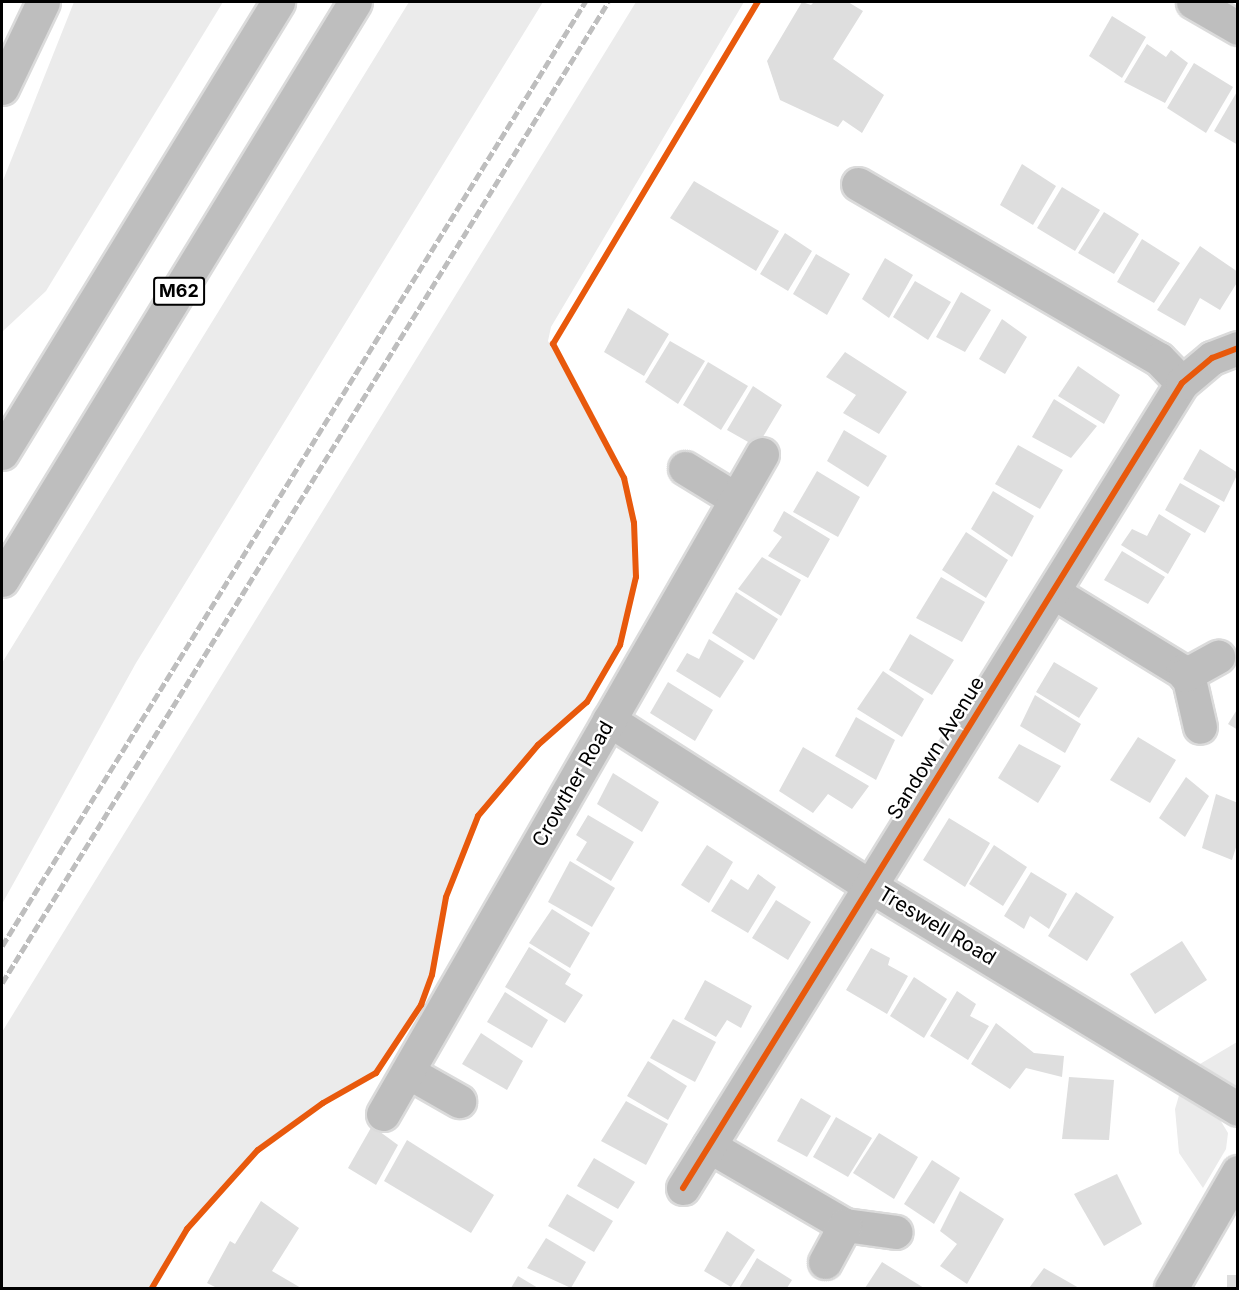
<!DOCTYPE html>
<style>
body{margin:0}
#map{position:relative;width:1239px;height:1290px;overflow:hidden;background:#fff;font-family:Inter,sans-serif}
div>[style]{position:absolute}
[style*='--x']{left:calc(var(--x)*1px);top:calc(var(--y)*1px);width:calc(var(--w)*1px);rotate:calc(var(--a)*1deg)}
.green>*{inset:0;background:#ebebeb}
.building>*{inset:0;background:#dedede}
.roads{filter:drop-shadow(2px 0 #dbdbdb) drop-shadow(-2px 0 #dbdbdb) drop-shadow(0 2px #dbdbdb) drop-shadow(0 -2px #dbdbdb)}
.minor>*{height:33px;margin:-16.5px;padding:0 16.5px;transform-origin:16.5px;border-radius:16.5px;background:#bebebe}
.major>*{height:33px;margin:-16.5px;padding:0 16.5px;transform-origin:16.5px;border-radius:16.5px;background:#bebebe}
.highway>*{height:33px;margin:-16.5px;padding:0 16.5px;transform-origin:16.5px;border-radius:16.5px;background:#bebebe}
.rail>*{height:4.5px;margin-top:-2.25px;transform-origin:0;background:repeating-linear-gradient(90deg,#bebebe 0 9px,transparent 0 12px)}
.cycleway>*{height:6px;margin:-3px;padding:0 3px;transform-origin:3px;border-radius:3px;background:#e8590c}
span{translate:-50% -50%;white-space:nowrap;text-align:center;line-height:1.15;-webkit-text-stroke:5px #fff;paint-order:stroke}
.shield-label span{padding:2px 4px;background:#fff;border:2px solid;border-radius:4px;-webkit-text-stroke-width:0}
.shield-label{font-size:18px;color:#000;font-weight:700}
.street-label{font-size:20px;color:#000}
.frame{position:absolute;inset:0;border:3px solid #000;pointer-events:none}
</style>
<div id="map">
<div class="green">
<i style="clip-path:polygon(74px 2px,223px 2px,46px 291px,2px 332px,2px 183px)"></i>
<i style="clip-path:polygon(409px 2px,543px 2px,136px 663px,2px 904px,2px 663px)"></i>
<i style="clip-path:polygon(636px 2px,744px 2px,551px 327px,548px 341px,624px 478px,634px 523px,636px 577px,620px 645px,587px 702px,538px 745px,478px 816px,460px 855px,441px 919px,439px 944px,421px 1005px,376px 1071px,258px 1150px,187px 1229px,152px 1288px,2px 1288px,2px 1032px)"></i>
<i style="clip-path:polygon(1237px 1042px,1237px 1091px,1195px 1067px)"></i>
<i style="clip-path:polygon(1180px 1092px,1216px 1113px,1228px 1133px,1226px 1149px,1203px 1188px,1179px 1153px,1175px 1109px)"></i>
</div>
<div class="building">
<i style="clip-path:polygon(802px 2px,811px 5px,814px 2px,848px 2px,863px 11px,833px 59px,884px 95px,862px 133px,843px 120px,838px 127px,780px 100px,767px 61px)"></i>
<i style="clip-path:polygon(1112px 16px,1146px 37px,1122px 78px,1089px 56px)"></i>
<i style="clip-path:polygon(1147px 44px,1166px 57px,1171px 50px,1188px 63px,1165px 103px,1124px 82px)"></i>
<i style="clip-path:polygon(1194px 63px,1233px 87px,1206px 133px,1167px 108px)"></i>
<i style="clip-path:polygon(1238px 90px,1238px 145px,1214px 131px)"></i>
<i style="clip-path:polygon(1022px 164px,1056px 186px,1033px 225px,1000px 205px)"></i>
<i style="clip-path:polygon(694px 181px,779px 231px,756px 271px,670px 218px)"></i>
<i style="clip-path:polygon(1062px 187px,1100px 210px,1075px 251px,1037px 228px)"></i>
<i style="clip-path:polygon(1104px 212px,1139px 234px,1114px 274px,1078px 253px)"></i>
<i style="clip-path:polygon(785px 233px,812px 251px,788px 291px,760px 274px)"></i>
<i style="clip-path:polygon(1142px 239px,1180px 263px,1154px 303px,1117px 282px)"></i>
<i style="clip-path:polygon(1200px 246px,1238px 272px,1238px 281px,1220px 310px,1200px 298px,1185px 326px,1157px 310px)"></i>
<i style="clip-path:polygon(816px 254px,850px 274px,827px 315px,793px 294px)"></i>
<i style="clip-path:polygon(885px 258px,913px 275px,889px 318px,862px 299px)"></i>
<i style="clip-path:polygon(915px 281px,951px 302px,928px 340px,893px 317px)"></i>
<i style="clip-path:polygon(961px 292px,991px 310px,965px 352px,936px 337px)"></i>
<i style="clip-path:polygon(628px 308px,669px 334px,644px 376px,604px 352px)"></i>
<i style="clip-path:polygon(1002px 319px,1027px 337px,1005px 374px,979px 359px)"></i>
<i style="clip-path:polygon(670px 341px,705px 361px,678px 404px,645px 382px)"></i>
<i style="clip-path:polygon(845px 352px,907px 392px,879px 434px,843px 413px,856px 395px,826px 377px)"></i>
<i style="clip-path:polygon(708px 362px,748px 386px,721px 430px,683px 405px)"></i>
<i style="clip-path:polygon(1078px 366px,1120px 395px,1104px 424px,1058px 396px)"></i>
<i style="clip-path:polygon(753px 386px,782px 405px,757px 447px,727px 430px)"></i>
<i style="clip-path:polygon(1054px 399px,1097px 426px,1071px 458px,1032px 437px)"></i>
<i style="clip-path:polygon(844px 430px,887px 456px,868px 487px,827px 461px)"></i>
<i style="clip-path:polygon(1018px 445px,1063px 470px,1040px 509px,995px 484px)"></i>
<i style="clip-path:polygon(1200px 449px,1238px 473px,1224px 502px,1183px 479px)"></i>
<i style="clip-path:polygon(817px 471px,860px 497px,838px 537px,793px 512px)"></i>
<i style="clip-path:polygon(1180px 483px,1220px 506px,1205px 533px,1165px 510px)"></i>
<i style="clip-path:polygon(993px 491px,1034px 516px,1012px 557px,971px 529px)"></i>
<i style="clip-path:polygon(784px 511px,830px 539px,808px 578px,768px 556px,782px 537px,773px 531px)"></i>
<i style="clip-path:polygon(1159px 514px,1191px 534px,1168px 574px,1121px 545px,1132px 529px,1147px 536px)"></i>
<i style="clip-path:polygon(966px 532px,1008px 560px,986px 598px,942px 570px)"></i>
<i style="clip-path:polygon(1122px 551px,1165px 577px,1148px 604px,1104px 580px)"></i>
<i style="clip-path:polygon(762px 557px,801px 580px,781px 616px,738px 589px)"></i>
<i style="clip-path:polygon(941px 577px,985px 602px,962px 642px,916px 618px)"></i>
<i style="clip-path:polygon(736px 592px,778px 619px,754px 660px,712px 633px)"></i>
<i style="clip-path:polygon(910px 634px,954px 660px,932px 695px,889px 670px)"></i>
<i style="clip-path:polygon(709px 639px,744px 661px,720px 698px,676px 671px,687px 653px,699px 659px)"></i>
<i style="clip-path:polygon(1054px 662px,1098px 688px,1079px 718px,1036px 692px)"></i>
<i style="clip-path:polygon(883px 671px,924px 699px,902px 737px,857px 709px)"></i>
<i style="clip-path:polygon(668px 682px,713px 710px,695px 741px,650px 713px)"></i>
<i style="clip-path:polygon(1035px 695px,1081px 724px,1065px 753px,1020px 726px)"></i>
<i style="clip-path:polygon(1238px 708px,1238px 730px,1228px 724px)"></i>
<i style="clip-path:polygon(856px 717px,895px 740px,876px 780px,835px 756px)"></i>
<i style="clip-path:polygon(1138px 737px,1176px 760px,1150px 803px,1110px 780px)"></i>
<i style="clip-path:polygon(1019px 744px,1061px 766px,1038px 803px,998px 778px)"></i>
<i style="clip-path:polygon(803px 747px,869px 786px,852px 809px,828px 794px,813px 813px,779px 791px)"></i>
<i style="clip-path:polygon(613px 773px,659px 802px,642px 832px,597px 804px)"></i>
<i style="clip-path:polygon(1186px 777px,1209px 796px,1185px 837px,1159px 818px)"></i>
<i style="clip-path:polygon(1216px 794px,1238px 803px,1238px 841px,1232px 860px,1202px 848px)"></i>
<i style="clip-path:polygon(588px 815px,634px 842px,611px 881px,576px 860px,587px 842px,576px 835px)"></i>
<i style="clip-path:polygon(949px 818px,990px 843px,965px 887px,923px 860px)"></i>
<i style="clip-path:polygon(707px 845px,733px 862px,709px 903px,681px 885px)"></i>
<i style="clip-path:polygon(994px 845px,1027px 867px,1003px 906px,969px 884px)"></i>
<i style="clip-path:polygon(570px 861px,615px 888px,592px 927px,548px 902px)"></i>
<i style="clip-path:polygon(1031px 872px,1067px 894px,1049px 929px,1030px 916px,1024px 929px,1004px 916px)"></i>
<i style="clip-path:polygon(758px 874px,776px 887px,748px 933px,711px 911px,731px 879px,748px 890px)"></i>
<i style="clip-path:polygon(1076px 892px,1114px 917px,1087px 961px,1048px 936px)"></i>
<i style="clip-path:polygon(776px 900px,811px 922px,788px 960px,752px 938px)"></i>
<i style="clip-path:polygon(552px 909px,590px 933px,570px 968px,529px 943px)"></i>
<i style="clip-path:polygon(1182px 941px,1207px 980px,1155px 1014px,1130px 974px)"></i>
<i style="clip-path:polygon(529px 947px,571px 974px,565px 984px,583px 995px,565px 1023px,505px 987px)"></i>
<i style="clip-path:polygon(871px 948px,890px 958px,888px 965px,908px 976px,887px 1014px,846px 990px)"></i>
<i style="clip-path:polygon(914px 977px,947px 999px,924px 1038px,890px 1016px)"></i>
<i style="clip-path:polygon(705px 980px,752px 1006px,741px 1028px,727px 1020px,716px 1037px,684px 1019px)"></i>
<i style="clip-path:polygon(957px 991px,976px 1004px,970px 1016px,989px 1026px,968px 1060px,930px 1036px)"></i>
<i style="clip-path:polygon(505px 992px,548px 1020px,532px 1048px,487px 1022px)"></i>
<i style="clip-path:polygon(673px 1019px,716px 1042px,695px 1082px,650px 1058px)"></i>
<i style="clip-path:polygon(996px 1023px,1034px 1053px,1064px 1056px,1062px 1077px,1026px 1068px,1010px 1089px,971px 1064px)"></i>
<i style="clip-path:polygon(481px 1033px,523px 1061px,507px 1090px,462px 1064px)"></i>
<i style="clip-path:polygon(648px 1061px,687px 1086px,668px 1120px,627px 1096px)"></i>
<i style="clip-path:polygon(1069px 1077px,1114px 1080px,1109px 1140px,1062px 1139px)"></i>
<i style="clip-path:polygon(801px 1098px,831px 1116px,807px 1157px,777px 1141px)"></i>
<i style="clip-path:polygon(626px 1101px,668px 1124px,646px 1165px,601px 1141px)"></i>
<i style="clip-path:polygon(836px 1117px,872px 1138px,848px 1177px,813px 1157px)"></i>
<i style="clip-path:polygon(372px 1126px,398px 1145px,376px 1185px,348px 1168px)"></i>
<i style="clip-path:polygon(879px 1133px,918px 1157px,894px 1199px,853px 1173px)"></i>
<i style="clip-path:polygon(407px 1140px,494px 1195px,471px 1233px,384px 1181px)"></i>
<i style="clip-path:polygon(594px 1158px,635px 1182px,618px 1209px,577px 1186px)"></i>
<i style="clip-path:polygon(932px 1160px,960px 1178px,934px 1224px,904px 1204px)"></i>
<i style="clip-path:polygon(1117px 1174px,1142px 1224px,1104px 1246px,1074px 1194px)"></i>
<i style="clip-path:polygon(960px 1191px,1004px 1219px,967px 1284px,940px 1266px,957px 1244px,940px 1231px)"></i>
<i style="clip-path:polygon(567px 1194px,613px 1221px,594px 1252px,548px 1226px)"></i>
<i style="clip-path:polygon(261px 1201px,299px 1228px,272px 1271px,301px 1288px,217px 1288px,207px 1283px,230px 1241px,235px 1244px)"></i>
<i style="clip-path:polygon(727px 1231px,755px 1250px,731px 1287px,704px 1271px)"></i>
<i style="clip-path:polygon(546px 1238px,586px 1262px,571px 1288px,527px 1268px)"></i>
<i style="clip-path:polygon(757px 1258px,792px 1280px,787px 1288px,739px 1288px)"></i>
<i style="clip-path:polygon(882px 1262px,924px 1288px,865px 1288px)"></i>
<i style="clip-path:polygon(1044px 1268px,1079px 1288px,1029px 1288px)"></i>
<i style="clip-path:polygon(1227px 1275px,1238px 1275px,1238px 1288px,1227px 1288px)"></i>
<i style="clip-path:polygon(518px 1276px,538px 1288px,511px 1288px)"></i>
</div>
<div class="roads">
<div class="minor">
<i style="--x:1193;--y:2;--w:52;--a:30"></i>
<i style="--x:858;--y:184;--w:348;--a:30.2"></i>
<i style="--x:1159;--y:359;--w:33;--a:46"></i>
<i style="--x:685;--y:468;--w:57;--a:31.5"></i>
<i style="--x:1053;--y:592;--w:151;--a:31.5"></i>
<i style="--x:1182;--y:671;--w:11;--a:49"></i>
<i style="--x:1189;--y:679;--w:49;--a:77.1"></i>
<i style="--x:1185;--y:675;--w:38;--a:-29"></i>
<i style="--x:609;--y:720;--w:309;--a:32.5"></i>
<i style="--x:870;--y:886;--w:430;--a:31.2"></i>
<i style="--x:408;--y:1072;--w:59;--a:29.6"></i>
<i style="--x:383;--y:1114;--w:761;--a:-60.13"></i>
<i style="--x:709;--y:1146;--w:157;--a:30.2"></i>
<i style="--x:845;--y:1225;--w:51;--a:7.8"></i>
<i style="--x:683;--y:1188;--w:947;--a:-58.21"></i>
<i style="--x:1182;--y:383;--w:39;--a:-40"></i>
<i style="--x:1212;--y:358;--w:28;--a:-21"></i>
<i style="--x:825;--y:1262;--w:42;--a:-61.6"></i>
<i style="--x:1171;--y:1288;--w:134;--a:-60"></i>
</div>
<div class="major">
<i style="--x:2;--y:88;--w:95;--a:-64.5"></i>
</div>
<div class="highway">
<i style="--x:2;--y:453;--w:529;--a:-58.53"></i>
<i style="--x:2;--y:580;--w:677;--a:-58.59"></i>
</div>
</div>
<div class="rail">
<i style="--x:2;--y:946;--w:1110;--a:-58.3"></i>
<i style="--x:2;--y:983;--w:1153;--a:-58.29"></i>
</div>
<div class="cycleway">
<i style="--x:683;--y:1188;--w:947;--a:-58.21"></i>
<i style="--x:1182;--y:383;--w:39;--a:-40"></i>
<i style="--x:1212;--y:358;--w:28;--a:-21"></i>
<i style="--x:152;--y:1288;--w:69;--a:-59.3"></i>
<i style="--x:187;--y:1229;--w:106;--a:-48.1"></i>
<i style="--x:258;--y:1150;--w:80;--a:-35.9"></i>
<i style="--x:323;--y:1103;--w:61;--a:-29.5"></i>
<i style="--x:376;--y:1073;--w:82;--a:-56.5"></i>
<i style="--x:421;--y:1005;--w:32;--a:-70"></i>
<i style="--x:432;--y:975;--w:79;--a:-79.8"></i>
<i style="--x:446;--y:897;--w:87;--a:-68.4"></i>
<i style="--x:478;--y:816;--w:93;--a:-49.8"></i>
<i style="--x:538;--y:745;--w:65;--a:-41.3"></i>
<i style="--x:587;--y:702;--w:66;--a:-59.9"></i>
<i style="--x:620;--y:645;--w:70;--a:-76.8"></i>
<i style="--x:636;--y:577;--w:54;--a:-92.1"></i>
<i style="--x:634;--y:523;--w:46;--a:-102.5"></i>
<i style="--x:624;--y:478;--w:152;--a:-117.9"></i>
<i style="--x:553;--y:344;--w:399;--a:-59.1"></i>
</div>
<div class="shield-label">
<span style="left:179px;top:291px">M62</span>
</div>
<div class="street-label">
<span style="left:936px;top:748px;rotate:-58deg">Sandown Avenue</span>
<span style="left:573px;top:784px;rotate:-60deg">Crowther Road</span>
<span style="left:937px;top:926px;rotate:31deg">Treswell Road</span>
</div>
<div class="frame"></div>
</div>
